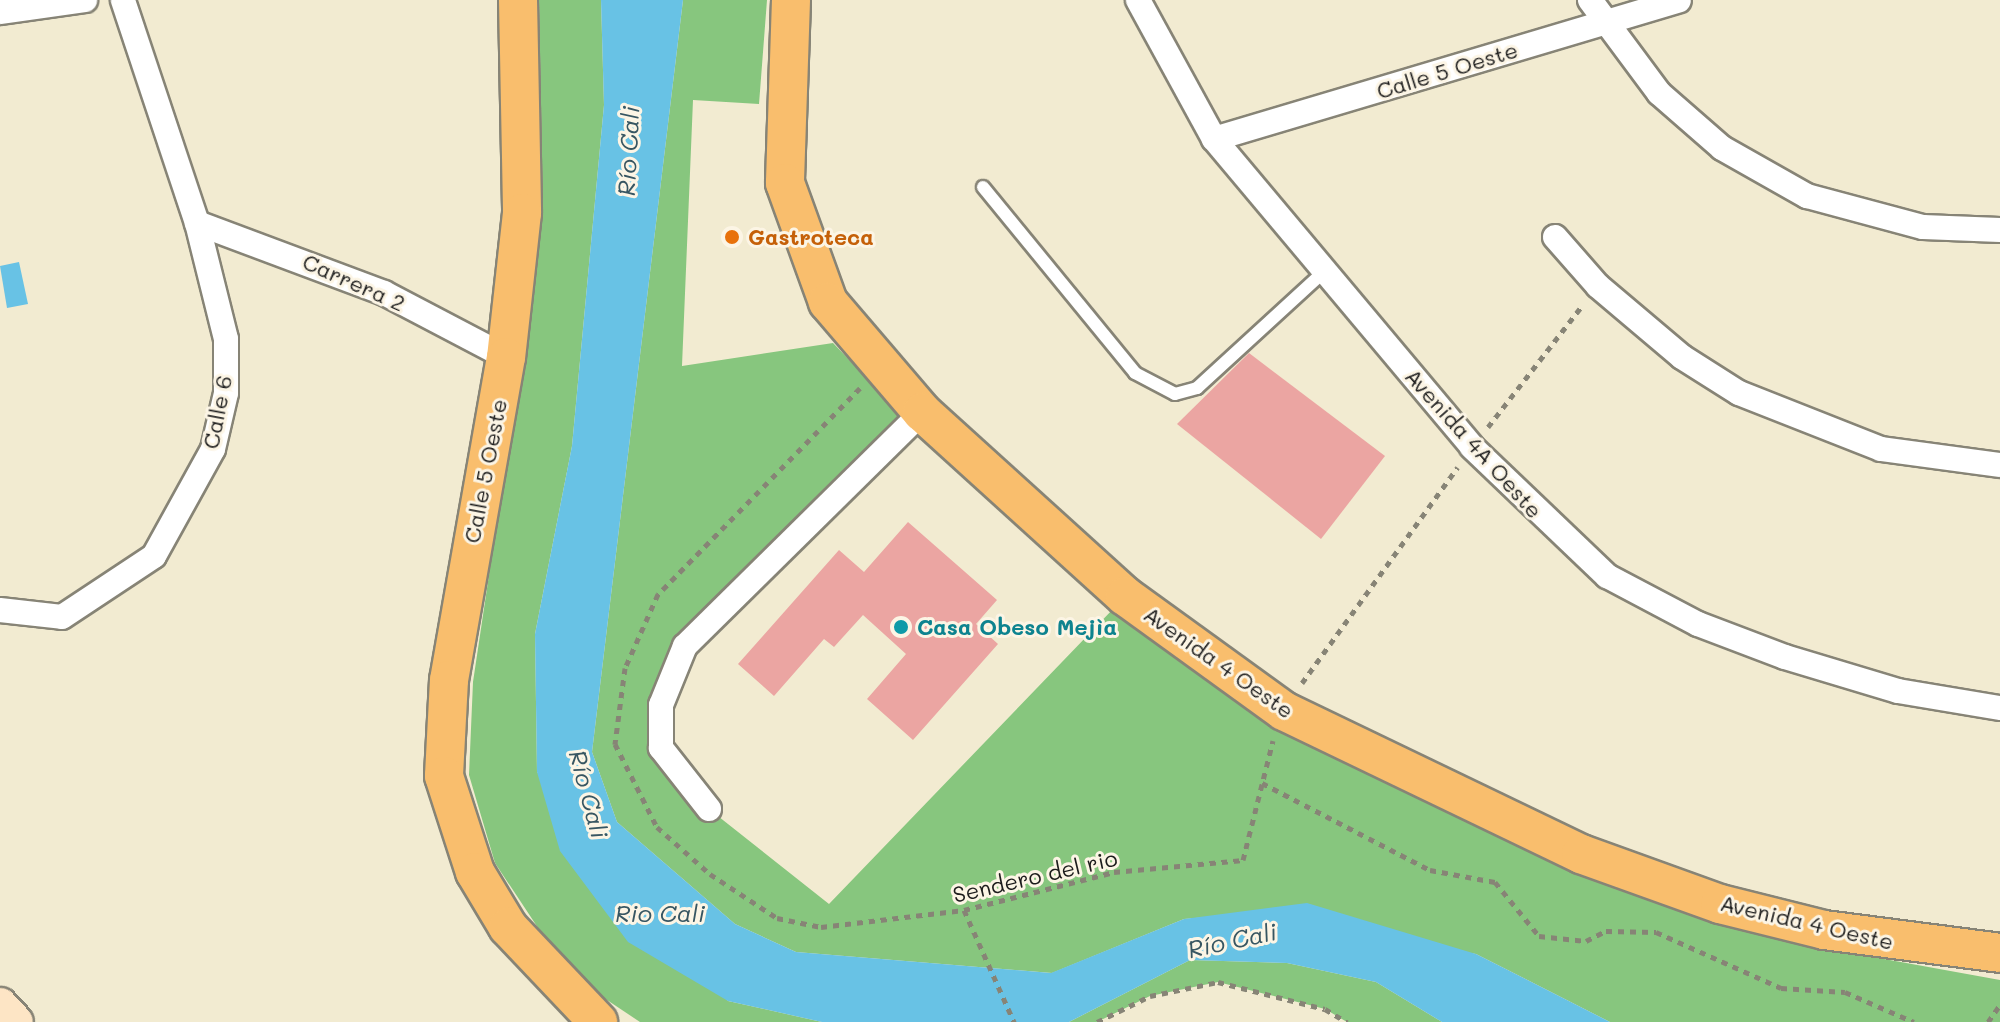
<!DOCTYPE html>
<meta charset="utf-8">
<style>
body{margin:0}
#map{position:relative;width:2000px;height:1022px;overflow:hidden;background:#f2ebd1;font-family:Mali,sans-serif}
div>[style]{position:absolute}
[style*='--x']{left:calc(var(--x)*1px);top:calc(var(--y)*1px);width:calc(var(--w)*1px);rotate:calc(var(--a)*1deg)}
.green>*{inset:0;background:#87c67e}
.water>*{inset:0;background:#68c2e5}
.building>*{inset:0;background:#eba5a2}
.path>*{height:5px;margin-top:-2.5px;transform-origin:0;background:repeating-linear-gradient(90deg,#878476 0 6px,transparent 0 12px)}
.roads{filter:drop-shadow(2px 0 #878476) drop-shadow(-2px 0 #878476) drop-shadow(0 2px #878476) drop-shadow(0 -2px #878476)}
.lane>*{height:12px;margin:-6px;padding:0 6px;transform-origin:6px;border-radius:6px;background:#fff}
.street>*{height:24px;margin:-12px;padding:0 12px;transform-origin:12px;border-radius:12px;background:#fff}
.secondary>*{height:34px;margin:-17px;padding:0 17px;transform-origin:17px;border-radius:17px;background:#fde5c5}
.primary>*{height:38px;margin:-19px;padding:0 19px;transform-origin:19px;border-radius:19px;background:#f9be6d}
.dots>*{width:22px;height:22px;translate:-50% -50%;box-sizing:border-box;border:4px solid #fcf5e5;border-radius:50%}
span{translate:-50% -50%;white-space:nowrap;text-align:center;line-height:1.15;-webkit-text-stroke:6px #fcf5e5;paint-order:stroke}
.street-label{font-size:22px;color:#1c1c1c}
.food-label{font-size:22px;color:#c56008;font-weight:700}
.left{translate:0 -50%;text-align:left}
.culture-label{font-size:22px;color:#0d838f;font-weight:700}
.water-label{font-size:24px;color:#375662;font-style:italic}
</style>
<div id="map">
<div class="green">
<i style="clip-path:polygon(539px 0,601px 0,604px 105px,572px 446px,535px 634px,537px 772px,728px 1001px,822px 1022px,640px 1022px,595px 992px,552px 949px,495px 863px,469px 775px,473px 682px,543px 214px)"></i>
<i style="clip-path:polygon(683px 0,767px 0,759px 104px,693px 100px,682px 366px,833px 343px,911px 424px,685px 646px,661px 748px,709px 809px,829px 904px,1114px 608px,1276px 726px,1818px 947px,2000px 980px,2000px 1022px,1610px 1022px,1476px 954px,1243px 914px,1184px 919px,1052px 973px,796px 952px,735px 924px,617px 822px,592px 752px)"></i>
<i style="clip-path:polygon(1190px 960px,1287px 963px,1376px 982px,1442px 1022px,1347px 1022px,1325px 1009px,1218px 982px,1150px 996px,1097px 1022px,1069px 1022px)"></i>
</div>
<div class="water">
<i style="clip-path:polygon(601px 0,683px 0,592px 752px,617px 822px,735px 924px,796px 952px,1051px 973px,1184px 919px,1307px 903px,1476px 954px,1610px 1022px,1442px 1022px,1376px 982px,1287px 963px,1190px 960px,1069px 1022px,822px 1022px,728px 1001px,628px 942px,560px 851px,537px 772px,535px 634px,572px 446px,604px 105px)"></i>
<i style="clip-path:polygon(19px 262px,28px 304px,7px 308px,0 266px)"></i>
</div>
<div class="building">
<i style="clip-path:polygon(1249px 353px,1385px 456px,1321px 539px,1177px 424px)"></i>
<i style="clip-path:polygon(908px 522px,997px 600px,976px 624px,998px 644px,913px 740px,867px 699px,906px 654px,863px 615px,834px 647px,824px 639px,774px 696px,738px 664px,839px 550px,864px 572px)"></i>
</div>
<div class="path">
<i style="--x:860;--y:388;--w:289;--a:134.4"></i>
<i style="--x:658;--y:594;--w:81;--a:114"></i>
<i style="--x:625;--y:668;--w:77;--a:97.5"></i>
<i style="--x:615;--y:744;--w:93;--a:63.2"></i>
<i style="--x:657;--y:827;--w:71;--a:41.6"></i>
<i style="--x:710;--y:874;--w:80;--a:33.3"></i>
<i style="--x:777;--y:918;--w:45;--a:11.6"></i>
<i style="--x:821;--y:927;--w:144;--a:-6.8"></i>
<i style="--x:964;--y:910;--w:155;--a:-14.2"></i>
<i style="--x:1114;--y:872;--w:130;--a:-5.3"></i>
<i style="--x:1243;--y:860;--w:123;--a:-75.9"></i>
<i style="--x:1488;--y:427;--w:153;--a:-52.2"></i>
<i style="--x:1302;--y:683;--w:266;--a:-54.2"></i>
<i style="--x:1262;--y:783;--w:189;--a:27.4"></i>
<i style="--x:1430;--y:870;--w:66;--a:10.5"></i>
<i style="--x:1495;--y:882;--w:70;--a:50.8"></i>
<i style="--x:1539;--y:936;--w:47;--a:6.1"></i>
<i style="--x:1586;--y:941;--w:22;--a:-27"></i>
<i style="--x:1606;--y:931;--w:50;--a:1.1"></i>
<i style="--x:1656;--y:932;--w:137;--a:24.1"></i>
<i style="--x:1781;--y:988;--w:64;--a:3.6"></i>
<i style="--x:1845;--y:992;--w:75;--a:23.5"></i>
<i style="--x:964;--y:910;--w:123;--a:65.9"></i>
<i style="--x:1097;--y:1022;--w:59;--a:-26.1"></i>
<i style="--x:1150;--y:996;--w:69;--a:-11.6"></i>
<i style="--x:1218;--y:982;--w:110;--a:14.2"></i>
<i style="--x:1325;--y:1009;--w:26;--a:31"></i>
<i style="--x:1988;--y:1022;--w:21;--a:-55"></i>
</div>
<div class="roads">
<div class="lane">
<i style="--x:983;--y:187;--w:240;--a:50.7"></i>
<i style="--x:1135;--y:373;--w:45;--a:27.7"></i>
<i style="--x:1175;--y:394;--w:23;--a:-15"></i>
<i style="--x:1197;--y:388;--w:175;--a:-42.5"></i>
</div>
<div class="street">
<i style="--x:1138;--y:0;--w:158;--a:61.3"></i>
<i style="--x:1214;--y:139;--w:402;--a:50"></i>
<i style="--x:1472;--y:447;--w:187;--a:43.7"></i>
<i style="--x:1607;--y:576;--w:103;--a:27.8"></i>
<i style="--x:1698;--y:624;--w:93;--a:20.8"></i>
<i style="--x:1785;--y:657;--w:118;--a:16.7"></i>
<i style="--x:1898;--y:691;--w:103;--a:9.5"></i>
<i style="--x:1590;--y:0;--w:116;--a:53.4"></i>
<i style="--x:1659;--y:93;--w:84;--a:41.1"></i>
<i style="--x:1722;--y:148;--w:98;--a:29.5"></i>
<i style="--x:1807;--y:196;--w:120;--a:15"></i>
<i style="--x:1923;--y:227;--w:77;--a:2.2"></i>
<i style="--x:0;--y:12;--w:86;--a:-8"></i>
<i style="--x:1214;--y:139;--w:485;--a:-16.6"></i>
<i style="--x:197;--y:223;--w:200;--a:20.5"></i>
<i style="--x:384;--y:293;--w:138;--a:27.7"></i>
<i style="--x:1555;--y:237;--w:65;--a:48.7"></i>
<i style="--x:1598;--y:286;--w:110;--a:40.2"></i>
<i style="--x:1682;--y:357;--w:67;--a:32.3"></i>
<i style="--x:1739;--y:393;--w:153;--a:21.5"></i>
<i style="--x:1881;--y:449;--w:120;--a:7.7"></i>
<i style="--x:0;--y:610;--w:62;--a:6.4"></i>
<i style="--x:62;--y:617;--w:110;--a:-33.5"></i>
<i style="--x:154;--y:556;--w:122;--a:-61.1"></i>
<i style="--x:213;--y:449;--w:57;--a:-76.9"></i>
<i style="--x:226;--y:393;--w:54;--a:-90"></i>
<i style="--x:226;--y:339;--w:120;--a:-104"></i>
<i style="--x:197;--y:223;--w:235;--a:-108.4"></i>
<i style="--x:709;--y:809;--w:78;--a:-128.2"></i>
<i style="--x:661;--y:748;--w:43;--a:-90"></i>
<i style="--x:661;--y:705;--w:64;--a:-67.9"></i>
<i style="--x:685;--y:646;--w:333;--a:-44.6"></i>
</div>
<div class="secondary">
<i style="--x:0;--y:1005;--w:23;--a:47"></i>
</div>
<div class="primary">
<i style="--x:518;--y:0;--w:213;--a:88.9"></i>
<i style="--x:522;--y:213;--w:145;--a:96.3"></i>
<i style="--x:506;--y:357;--w:328;--a:100"></i>
<i style="--x:449;--y:680;--w:96;--a:93"></i>
<i style="--x:444;--y:776;--w:101;--a:72.1"></i>
<i style="--x:475;--y:872;--w:64;--a:59"></i>
<i style="--x:508;--y:927;--w:131;--a:46.5"></i>
<i style="--x:791;--y:0;--w:183;--a:91.9"></i>
<i style="--x:785;--y:183;--w:127;--a:70.1"></i>
<i style="--x:828;--y:302;--w:145;--a:49.5"></i>
<i style="--x:922;--y:412;--w:274;--a:42.2"></i>
<i style="--x:1125;--y:596;--w:196;--a:35.9"></i>
<i style="--x:1284;--y:711;--w:330;--a:25.7"></i>
<i style="--x:1581;--y:854;--w:148;--a:19.8"></i>
<i style="--x:1720;--y:904;--w:107;--a:14"></i>
<i style="--x:1824;--y:930;--w:177;--a:7.4"></i>
</div>
</div>
<div class="dots">
<i style="left:732px;top:237px;background:#e8710a"></i>
<i style="left:901px;top:627px;background:#0f9aa8"></i>
</div>
<div class="street-label">
<span style="left:1447px;top:70px;rotate:-17deg">Calle 5 Oeste</span>
<span style="left:354px;top:282px;rotate:24deg">Carrera 2</span>
<span style="left:217px;top:412px;rotate:-79deg">Calle 6</span>
<span style="left:1474px;top:443px;rotate:48deg">Avenida 4A Oeste</span>
<span style="left:485px;top:471px;rotate:-79deg">Calle 5 Oeste</span>
<span style="left:1219px;top:662px;rotate:35deg">Avenida 4 Oeste</span>
<span style="left:1035px;top:876px;rotate:-13deg">Sendero del rio</span>
<span style="left:1807px;top:922px;rotate:13deg">Avenida 4 Oeste</span>
</div>
<div class="food-label">
<span class="left" style="left:748px;top:237px">Gastroteca</span>
</div>
<div class="culture-label">
<span class="left" style="left:917px;top:627px">Casa Obeso Mejìa</span>
</div>
<div class="water-label">
<span style="left:628px;top:151px;rotate:-87deg">Río Cali</span>
<span style="left:589px;top:794px;rotate:75deg">Río Cali</span>
<span style="left:660px;top:913px">Rio Cali</span>
<span style="left:1232px;top:940px;rotate:-12deg">Río Cali</span>
</div>
</div>
